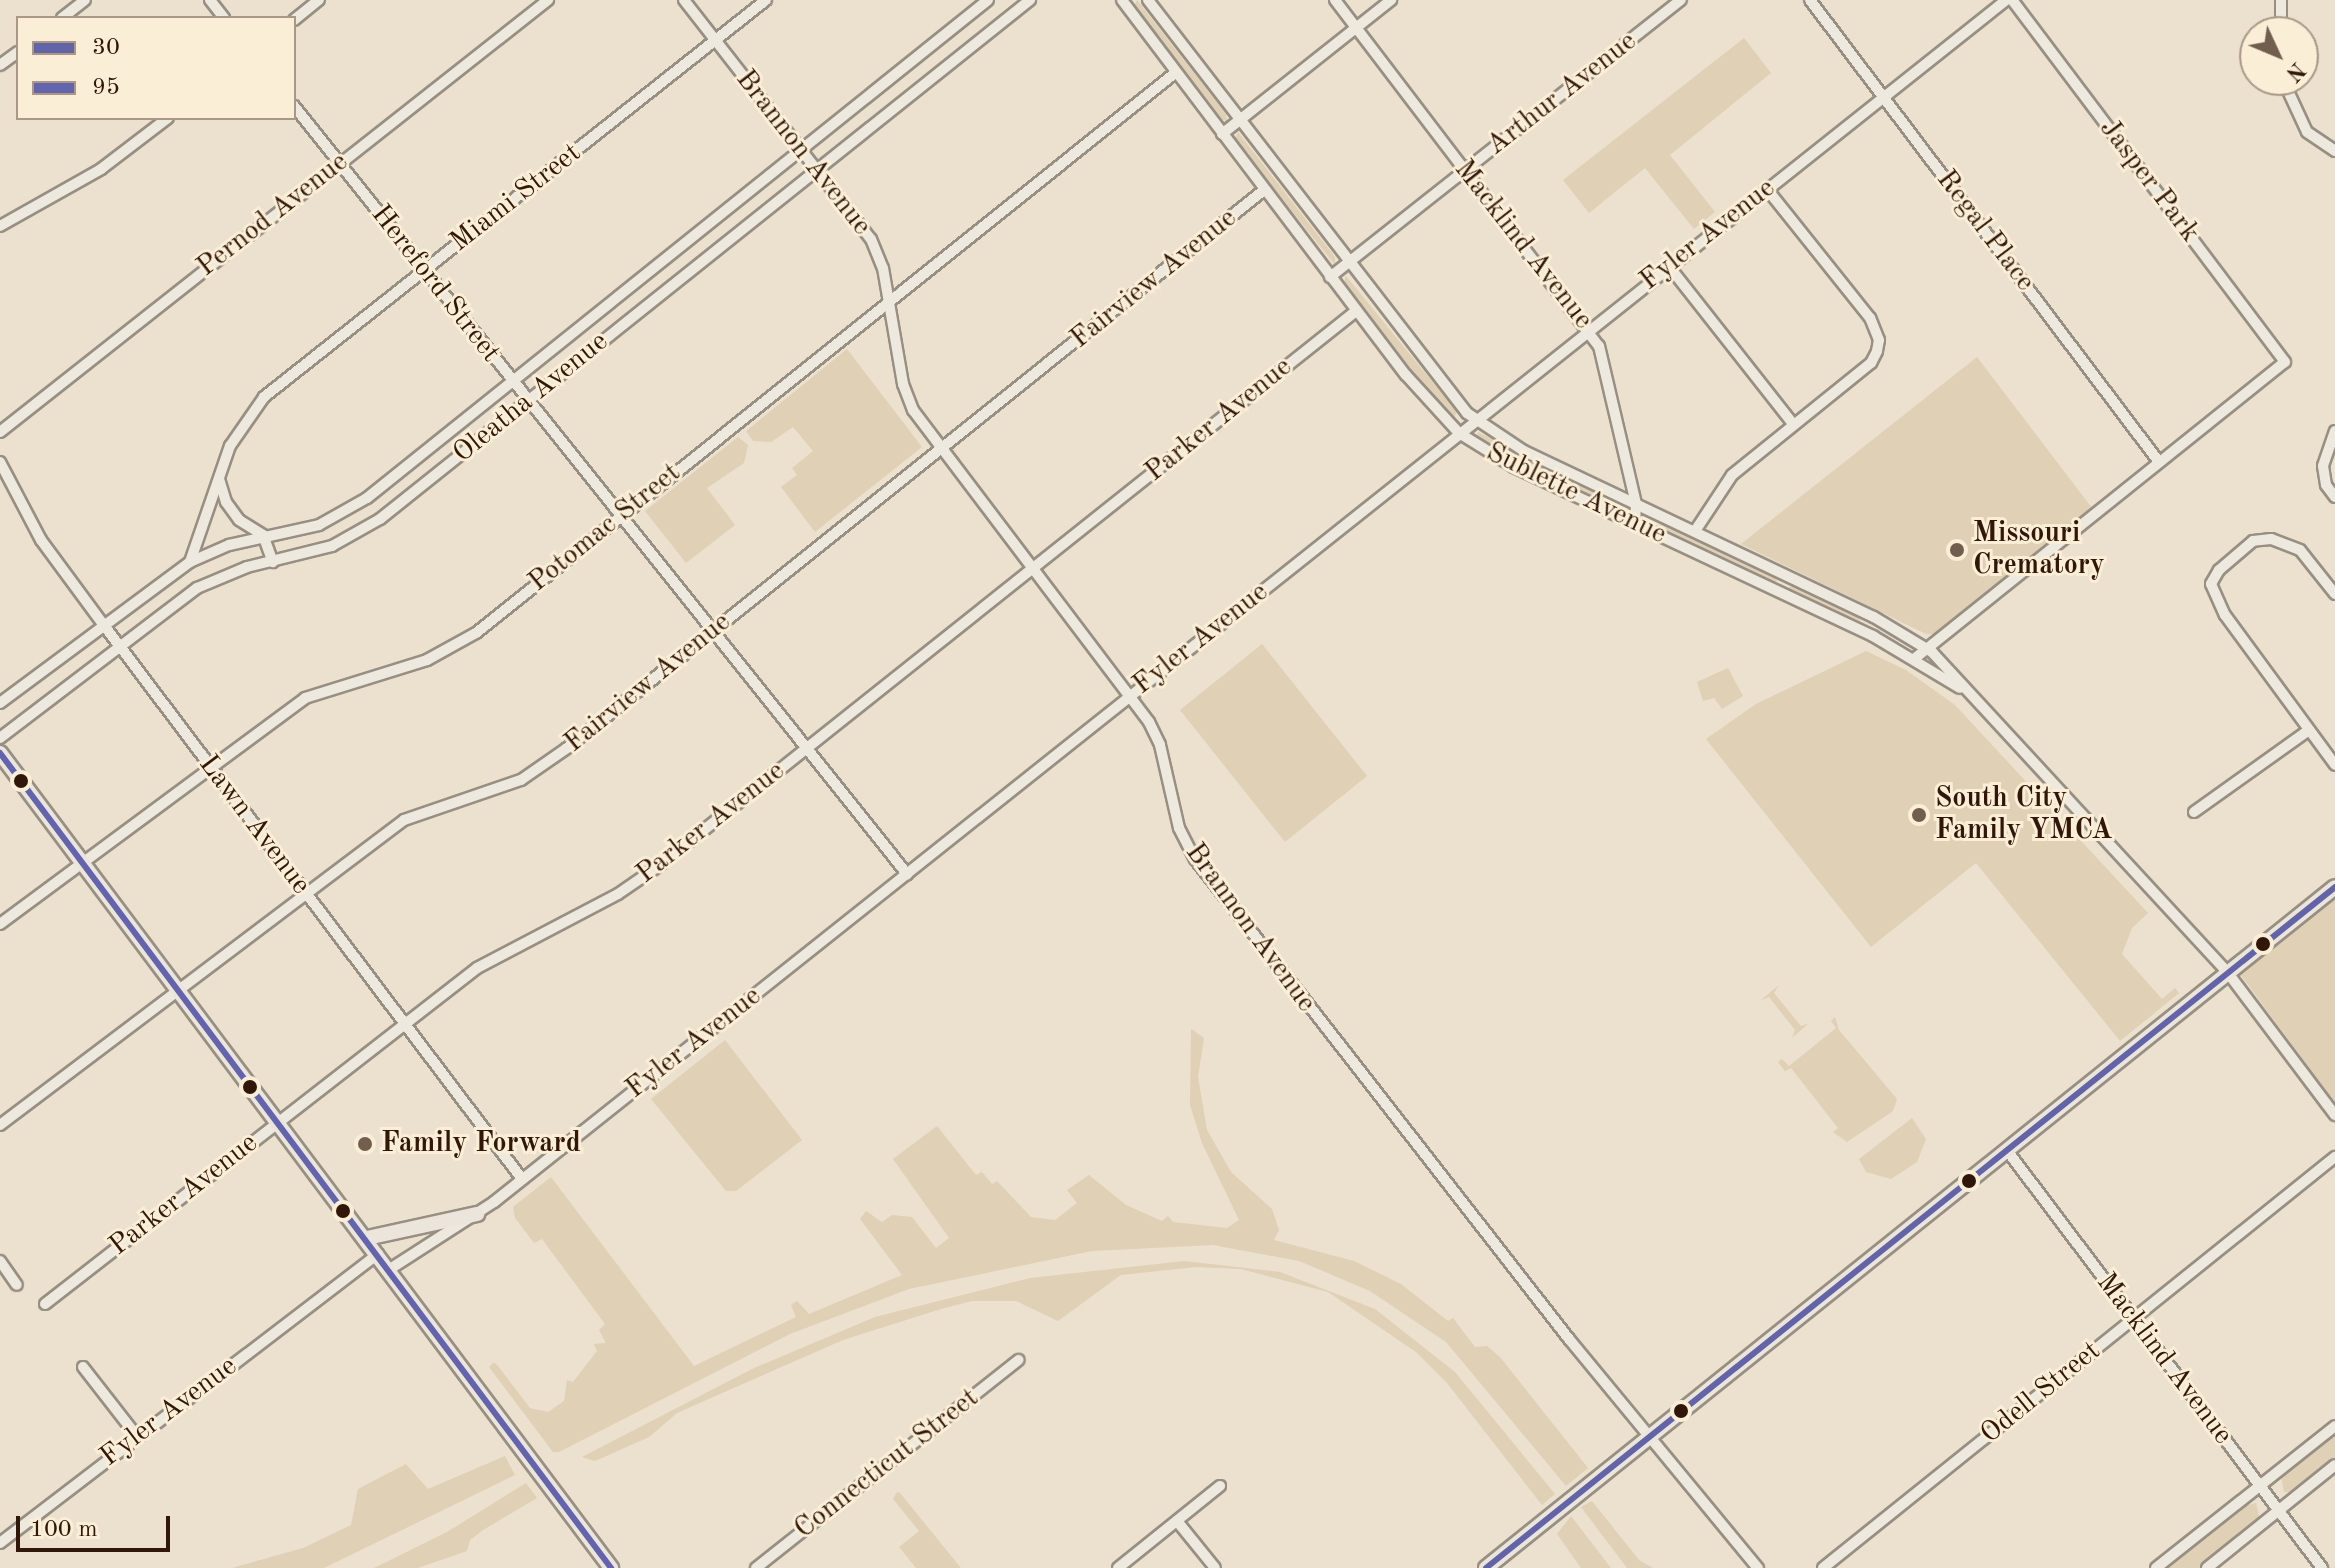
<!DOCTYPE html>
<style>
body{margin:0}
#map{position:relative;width:2335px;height:1568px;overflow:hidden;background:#ebe1ce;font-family:"Old Standard TT",serif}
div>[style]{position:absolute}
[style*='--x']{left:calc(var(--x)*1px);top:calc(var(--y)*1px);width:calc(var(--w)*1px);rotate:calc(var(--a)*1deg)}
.green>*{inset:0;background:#dfd0b6}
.roads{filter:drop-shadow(2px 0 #988f83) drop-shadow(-2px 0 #988f83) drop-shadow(0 2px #988f83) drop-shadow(0 -2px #988f83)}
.minor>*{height:10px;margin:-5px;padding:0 5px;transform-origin:5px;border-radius:5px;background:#eee9df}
.major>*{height:14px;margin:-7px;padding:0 7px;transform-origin:7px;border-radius:7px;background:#ebe5db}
.bus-1>*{height:6px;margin:-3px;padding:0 3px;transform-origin:3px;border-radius:3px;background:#6364a8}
.bus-2>*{height:6px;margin:-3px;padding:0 3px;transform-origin:3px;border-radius:3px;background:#6364ad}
.dots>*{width:22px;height:22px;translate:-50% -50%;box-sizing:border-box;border:4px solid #faeed7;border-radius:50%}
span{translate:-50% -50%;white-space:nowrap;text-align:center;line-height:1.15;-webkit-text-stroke:6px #faeed7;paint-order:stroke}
.street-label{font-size:28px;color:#311709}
.poi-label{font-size:28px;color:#311709;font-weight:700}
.left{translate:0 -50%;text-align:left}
.legend{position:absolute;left:16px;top:16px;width:280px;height:104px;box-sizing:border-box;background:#faeed7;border:2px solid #aa9885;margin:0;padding:10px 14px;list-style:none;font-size:24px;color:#311709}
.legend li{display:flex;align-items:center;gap:16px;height:40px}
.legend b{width:40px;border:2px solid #aa9885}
.north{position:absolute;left:2239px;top:16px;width:80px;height:80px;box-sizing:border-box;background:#faeed7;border:2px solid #aa9885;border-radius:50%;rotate:134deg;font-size:22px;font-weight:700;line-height:32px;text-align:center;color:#311709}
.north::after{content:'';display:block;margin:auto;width:28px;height:36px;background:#725e4e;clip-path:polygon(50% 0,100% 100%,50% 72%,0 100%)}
.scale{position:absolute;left:16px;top:1516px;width:154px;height:36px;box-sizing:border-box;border:4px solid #311709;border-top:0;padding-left:10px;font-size:24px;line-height:28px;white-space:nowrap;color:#311709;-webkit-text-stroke:6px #faeed7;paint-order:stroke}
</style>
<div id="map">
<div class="green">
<i style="clip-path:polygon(1137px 0,1226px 114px,1227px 121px,1219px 119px,1134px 7px)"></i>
<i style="clip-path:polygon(1744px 38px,1771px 73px,1670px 155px,1715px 212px,1694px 229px,1645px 168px,1589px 213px,1563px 180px)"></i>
<i style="clip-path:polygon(1238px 132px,1335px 257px,1335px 265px,1235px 140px)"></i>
<i style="clip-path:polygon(1346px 276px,1457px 412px,1454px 417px,1434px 400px,1344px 282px)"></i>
<i style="clip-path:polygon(847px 349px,922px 447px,815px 532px,781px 487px,797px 475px,792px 468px,813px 451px,793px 427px,771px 442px,753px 441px,746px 431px)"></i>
<i style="clip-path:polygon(1977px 357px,2092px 508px,1936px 634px,1926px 634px,1741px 544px)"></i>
<i style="clip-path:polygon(1478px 432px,1601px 494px,1605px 499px,1600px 503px,1506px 458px,1476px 439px)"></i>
<i style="clip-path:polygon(738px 437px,748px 445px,744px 463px,707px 488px,735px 525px,686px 563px,645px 511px)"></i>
<i style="clip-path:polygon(1664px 523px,1775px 576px,1777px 581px,1772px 584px,1659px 530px,1657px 526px)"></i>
<i style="clip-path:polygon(1795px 585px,1859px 616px,1860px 621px,1791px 592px,1788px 588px)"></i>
<i style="clip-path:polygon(1262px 644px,1367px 776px,1285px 842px,1180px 710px)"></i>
<i style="clip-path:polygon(1866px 651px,1906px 670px,1955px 705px,2148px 913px,2132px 928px,2122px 954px,2162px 999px,2175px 988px,2179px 993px,2120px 1041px,1976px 863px,1871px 947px,1706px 739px,1756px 704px)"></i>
<i style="clip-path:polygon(1728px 668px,1743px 696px,1722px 709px,1714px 698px,1703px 701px,1697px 682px)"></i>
<i style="clip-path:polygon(2335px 897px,2335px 1103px,2240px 974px)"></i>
<i style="clip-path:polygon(1779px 985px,1774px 993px,1801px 1026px,1809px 1023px,1792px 1038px,1795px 1030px,1769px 997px,1761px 1000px)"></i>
<i style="clip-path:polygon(1835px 1017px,1839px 1030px,1897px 1099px,1893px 1111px,1847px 1142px,1833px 1132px,1838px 1128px,1791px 1068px,1785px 1071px,1778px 1062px,1782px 1059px,1789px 1066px,1836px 1028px,1831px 1021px)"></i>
<i style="clip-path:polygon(1191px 1029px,1204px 1038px,1198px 1077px,1207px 1130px,1231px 1172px,1272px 1209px,1279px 1230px,1274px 1240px,1354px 1261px,1401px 1284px,1448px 1321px,1453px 1318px,1475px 1347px,1487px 1346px,1500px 1357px,1588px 1468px,1566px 1486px,1446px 1342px,1370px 1291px,1299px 1261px,1213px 1245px,1092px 1251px,909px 1289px,790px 1334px,559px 1452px,553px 1452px,489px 1367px,494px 1362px,498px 1366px,530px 1408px,548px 1412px,564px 1401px,567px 1380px,573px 1382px,597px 1351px,594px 1344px,606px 1343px,599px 1330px,605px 1324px,542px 1239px,534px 1243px,515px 1218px,513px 1207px,551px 1177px,694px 1366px,796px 1317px,791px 1305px,797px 1301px,809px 1314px,902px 1275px,860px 1219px,866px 1211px,882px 1222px,892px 1215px,912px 1217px,936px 1248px,949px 1238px,893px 1159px,937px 1126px,976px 1175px,982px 1172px,992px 1184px,997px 1181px,1031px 1217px,1055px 1220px,1077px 1203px,1067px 1190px,1089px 1175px,1126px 1205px,1162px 1221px,1168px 1216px,1173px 1222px,1227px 1228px,1239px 1220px,1202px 1143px,1190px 1105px)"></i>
<i style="clip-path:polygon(725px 1040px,802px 1140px,736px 1191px,726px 1191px,651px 1099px)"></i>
<i style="clip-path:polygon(1912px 1118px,1926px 1139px,1917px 1162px,1891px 1179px,1866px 1172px,1859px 1159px)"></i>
<i style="clip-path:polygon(1184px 1261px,1280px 1272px,1375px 1309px,1455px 1372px,1555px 1494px,1542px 1505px,1447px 1383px,1416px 1352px,1328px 1292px,1241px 1269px,1196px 1267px,1121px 1275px,1058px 1321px,1016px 1301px,972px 1301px,941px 1309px,843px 1340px,729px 1390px,677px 1413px,649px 1437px,595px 1461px,582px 1457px,754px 1368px,875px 1317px,1030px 1278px)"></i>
<i style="clip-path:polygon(2335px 1433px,2335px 1460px,2295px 1492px,2284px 1492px,2281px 1476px)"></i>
<i style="clip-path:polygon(505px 1456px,515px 1475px,324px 1568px,232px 1568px,303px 1548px,351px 1525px,358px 1489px,406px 1464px,428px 1489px)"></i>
<i style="clip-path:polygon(526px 1483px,537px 1498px,483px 1530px,470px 1540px,467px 1551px,418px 1568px,374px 1568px,447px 1532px)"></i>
<i style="clip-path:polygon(897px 1492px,900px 1493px,961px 1568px,916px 1568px,899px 1547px,919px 1531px,893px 1499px)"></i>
<i style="clip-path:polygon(1592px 1501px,1639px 1560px,1653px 1568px,1627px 1568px,1581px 1507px)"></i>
<i style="clip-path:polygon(2256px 1503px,2260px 1520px,2201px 1568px,2166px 1568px,2244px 1506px)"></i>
<i style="clip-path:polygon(1571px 1516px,1611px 1568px,1581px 1568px,1557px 1534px)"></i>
</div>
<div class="roads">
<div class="minor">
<i style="--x:210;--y:0;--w:23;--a:52"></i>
<i style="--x:684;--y:0;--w:303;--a:52"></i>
<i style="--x:871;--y:239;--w:31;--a:68"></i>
<i style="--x:883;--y:268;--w:118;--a:80.2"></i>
<i style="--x:903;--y:384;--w:28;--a:69"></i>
<i style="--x:913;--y:410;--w:391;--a:52.9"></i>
<i style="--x:1149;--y:722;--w:25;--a:64"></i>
<i style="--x:1160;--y:745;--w:85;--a:77.1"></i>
<i style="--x:1179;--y:828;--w:35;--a:63"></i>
<i style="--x:1195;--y:859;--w:609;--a:52.08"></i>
<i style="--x:1569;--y:1339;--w:297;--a:50.5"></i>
<i style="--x:1122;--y:0;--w:470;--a:52.9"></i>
<i style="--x:1406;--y:375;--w:79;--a:47.6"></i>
<i style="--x:1459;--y:433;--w:65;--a:31.7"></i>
<i style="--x:1514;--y:467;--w:397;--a:25.2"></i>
<i style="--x:1873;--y:636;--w:101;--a:30.9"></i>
<i style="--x:1148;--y:0;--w:522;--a:52.32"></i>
<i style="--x:1467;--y:413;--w:69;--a:33.7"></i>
<i style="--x:1524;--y:451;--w:387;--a:25.4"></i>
<i style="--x:1874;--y:617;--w:68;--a:31.1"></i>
<i style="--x:1932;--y:652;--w:437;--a:47.3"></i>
<i style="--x:2228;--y:973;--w:178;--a:53"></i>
<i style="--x:1335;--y:0;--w:435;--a:52.7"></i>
<i style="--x:1599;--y:346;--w:162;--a:76.8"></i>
<i style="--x:1636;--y:504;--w:20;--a:93"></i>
<i style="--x:1810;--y:0;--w:579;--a:52.93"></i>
<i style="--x:2281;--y:0;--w:32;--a:90"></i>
<i style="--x:62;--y:18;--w:29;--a:-38"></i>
<i style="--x:294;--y:20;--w:32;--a:-39"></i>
<i style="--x:0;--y:65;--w:22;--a:-36"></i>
<i style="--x:2283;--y:80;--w:57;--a:65.2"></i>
<i style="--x:2307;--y:132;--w:34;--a:34"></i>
<i style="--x:294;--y:106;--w:983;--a:51.4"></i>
<i style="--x:1222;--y:134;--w:216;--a:-38.4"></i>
<i style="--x:0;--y:226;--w:116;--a:-29.4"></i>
<i style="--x:101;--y:169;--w:84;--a:-37.3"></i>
<i style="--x:1668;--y:265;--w:202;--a:51.8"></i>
<i style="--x:1330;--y:277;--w:447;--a:-38.3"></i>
<i style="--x:2335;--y:431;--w:37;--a:109"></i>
<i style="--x:2323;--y:466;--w:19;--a:81"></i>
<i style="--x:2326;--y:485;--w:15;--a:53"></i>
<i style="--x:0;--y:432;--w:698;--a:-38.25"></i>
<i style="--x:0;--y:462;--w:88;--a:62.3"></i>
<i style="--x:41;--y:540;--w:104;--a:53.6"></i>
<i style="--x:103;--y:624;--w:695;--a:52.95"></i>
<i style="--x:219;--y:479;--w:24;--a:73"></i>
<i style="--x:226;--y:502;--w:22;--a:54"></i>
<i style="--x:239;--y:520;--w:28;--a:32"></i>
<i style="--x:263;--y:535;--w:29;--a:70"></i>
<i style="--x:1695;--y:531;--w:67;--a:-56.5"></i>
<i style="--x:1732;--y:475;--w:179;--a:-38.9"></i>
<i style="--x:1871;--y:363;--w:13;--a:-63"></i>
<i style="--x:1877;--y:351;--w:11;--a:-80"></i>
<i style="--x:1879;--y:340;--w:24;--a:-112"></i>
<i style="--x:1870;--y:318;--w:165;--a:-128.6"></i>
<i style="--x:190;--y:562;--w:123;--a:-71"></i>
<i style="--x:230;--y:446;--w:60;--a:-55.2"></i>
<i style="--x:264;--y:397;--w:640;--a:-38.34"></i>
<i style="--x:2335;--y:594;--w:56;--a:-128.5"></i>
<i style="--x:2300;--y:550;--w:31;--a:-159"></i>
<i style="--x:2271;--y:539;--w:18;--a:174"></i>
<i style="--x:2253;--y:541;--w:45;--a:139.5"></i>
<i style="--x:2219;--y:570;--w:16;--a:120"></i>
<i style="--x:2211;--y:584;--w:34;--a:66"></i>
<i style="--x:2225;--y:615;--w:186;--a:53.7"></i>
<i style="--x:1914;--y:659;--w:475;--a:-38.7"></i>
<i style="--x:2285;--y:362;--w:453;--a:-127"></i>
<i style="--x:0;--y:703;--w:237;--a:-36.6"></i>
<i style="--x:190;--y:562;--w:43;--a:-23.6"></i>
<i style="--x:229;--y:545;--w:92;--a:-12.5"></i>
<i style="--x:319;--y:525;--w:55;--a:-29.4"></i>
<i style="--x:367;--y:498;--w:796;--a:-38.73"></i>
<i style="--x:0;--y:738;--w:248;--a:-37.3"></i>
<i style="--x:197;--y:588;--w:54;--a:-22.8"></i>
<i style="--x:247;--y:567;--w:88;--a:-13.9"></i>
<i style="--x:332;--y:546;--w:55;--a:-29.4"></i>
<i style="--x:380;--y:519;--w:832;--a:-38.61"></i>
<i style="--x:2194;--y:812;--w:141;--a:-35.5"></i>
<i style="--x:0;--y:924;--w:380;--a:-36.5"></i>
<i style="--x:305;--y:698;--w:128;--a:-17.3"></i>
<i style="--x:427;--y:660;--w:56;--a:-28.9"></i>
<i style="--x:476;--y:633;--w:896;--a:-38.7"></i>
<i style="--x:0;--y:1125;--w:506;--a:-37.05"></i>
<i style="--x:404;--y:820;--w:124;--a:-18.9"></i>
<i style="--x:521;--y:780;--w:56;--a:-34.8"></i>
<i style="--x:567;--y:748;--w:893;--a:-38.68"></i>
<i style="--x:2006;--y:1149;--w:525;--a:52.98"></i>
<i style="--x:0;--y:1261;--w:29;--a:55"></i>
<i style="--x:390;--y:1269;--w:124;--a:-32.8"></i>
<i style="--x:494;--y:1202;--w:1932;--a:-38.48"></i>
<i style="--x:45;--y:1304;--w:547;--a:-37.87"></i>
<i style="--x:477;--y:968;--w:159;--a:-27.7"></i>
<i style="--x:618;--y:894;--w:51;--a:-34.6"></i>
<i style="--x:660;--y:865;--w:890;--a:-38.52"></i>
<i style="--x:83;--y:1367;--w:86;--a:52.1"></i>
<i style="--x:1177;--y:1521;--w:60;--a:51"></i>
<i style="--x:0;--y:1543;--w:476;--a:-37.4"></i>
<i style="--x:756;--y:1568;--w:335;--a:-38.4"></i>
<i style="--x:1118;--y:1568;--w:131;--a:-38.8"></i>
<i style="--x:1823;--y:1568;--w:657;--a:-38.76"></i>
<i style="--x:2156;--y:1568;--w:228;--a:-38.4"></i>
<i style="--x:2207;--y:1568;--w:164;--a:-38.8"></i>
</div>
<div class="major">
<i style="--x:0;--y:753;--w:1019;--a:53.14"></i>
<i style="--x:367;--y:1238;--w:113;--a:-12.3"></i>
<i style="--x:1486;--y:1568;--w:1088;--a:-38.73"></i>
</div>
</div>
<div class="bus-1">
<i style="--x:1486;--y:1568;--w:1088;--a:-38.73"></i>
</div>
<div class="bus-2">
<i style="--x:0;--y:753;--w:1019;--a:53.14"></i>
</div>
<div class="dots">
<i style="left:1957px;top:550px;background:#725e4e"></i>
<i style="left:21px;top:781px;background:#311709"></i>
<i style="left:1919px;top:815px;background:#725e4e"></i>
<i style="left:2263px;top:944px;background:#311709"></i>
<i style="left:250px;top:1087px;background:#311709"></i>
<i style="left:365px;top:1144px;background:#725e4e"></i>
<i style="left:1969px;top:1181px;background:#311709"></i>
<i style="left:343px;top:1211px;background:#311709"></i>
<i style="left:1681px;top:1411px;background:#311709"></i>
</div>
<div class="street-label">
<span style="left:1562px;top:94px;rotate:-38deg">Arthur Avenue</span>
<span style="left:803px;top:153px;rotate:52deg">Brannon Avenue</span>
<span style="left:2149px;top:181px;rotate:53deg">Jasper Park</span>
<span style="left:516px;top:198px;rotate:-38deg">Miami Street</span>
<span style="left:273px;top:215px;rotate:-38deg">Pernod Avenue</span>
<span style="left:1985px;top:231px;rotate:53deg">Regal Place</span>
<span style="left:1708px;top:235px;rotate:-38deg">Fyler Avenue</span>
<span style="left:1523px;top:245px;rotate:52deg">Macklind Avenue</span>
<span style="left:1154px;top:279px;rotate:-39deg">Fairview Avenue</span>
<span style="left:435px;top:284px;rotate:52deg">Hereford Street</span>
<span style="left:531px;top:398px;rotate:-39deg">Oleatha Avenue</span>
<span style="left:1219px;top:420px;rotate:-39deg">Parker Avenue</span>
<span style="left:1576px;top:494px;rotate:26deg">Sublette Avenue</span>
<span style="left:605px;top:528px;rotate:-39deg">Potomac Street</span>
<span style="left:1201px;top:639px;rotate:-38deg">Fyler Avenue</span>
<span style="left:648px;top:683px;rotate:-39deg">Fairview Avenue</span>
<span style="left:711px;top:823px;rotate:-38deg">Parker Avenue</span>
<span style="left:254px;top:825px;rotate:53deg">Lawn Avenue</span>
<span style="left:1250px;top:928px;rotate:54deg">Brannon Avenue</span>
<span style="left:694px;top:1043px;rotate:-38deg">Fyler Avenue</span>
<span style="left:184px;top:1195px;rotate:-38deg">Parker Avenue</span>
<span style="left:2164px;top:1359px;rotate:53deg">Macklind Avenue</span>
<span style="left:2041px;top:1393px;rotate:-39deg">Odell Street</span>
<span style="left:169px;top:1412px;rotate:-37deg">Fyler Avenue</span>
<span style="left:887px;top:1464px;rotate:-38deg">Connecticut Street</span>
</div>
<div class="poi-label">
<span class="left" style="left:1973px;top:550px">Missouri<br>Crematory</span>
<span class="left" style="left:1935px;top:815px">South City<br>Family YMCA</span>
<span class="left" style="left:381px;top:1144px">Family Forward</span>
</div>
<ul class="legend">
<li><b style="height:10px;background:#6364a8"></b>30</li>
<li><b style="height:10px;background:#6364ad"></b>95</li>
</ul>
<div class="north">N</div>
<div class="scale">100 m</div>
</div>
